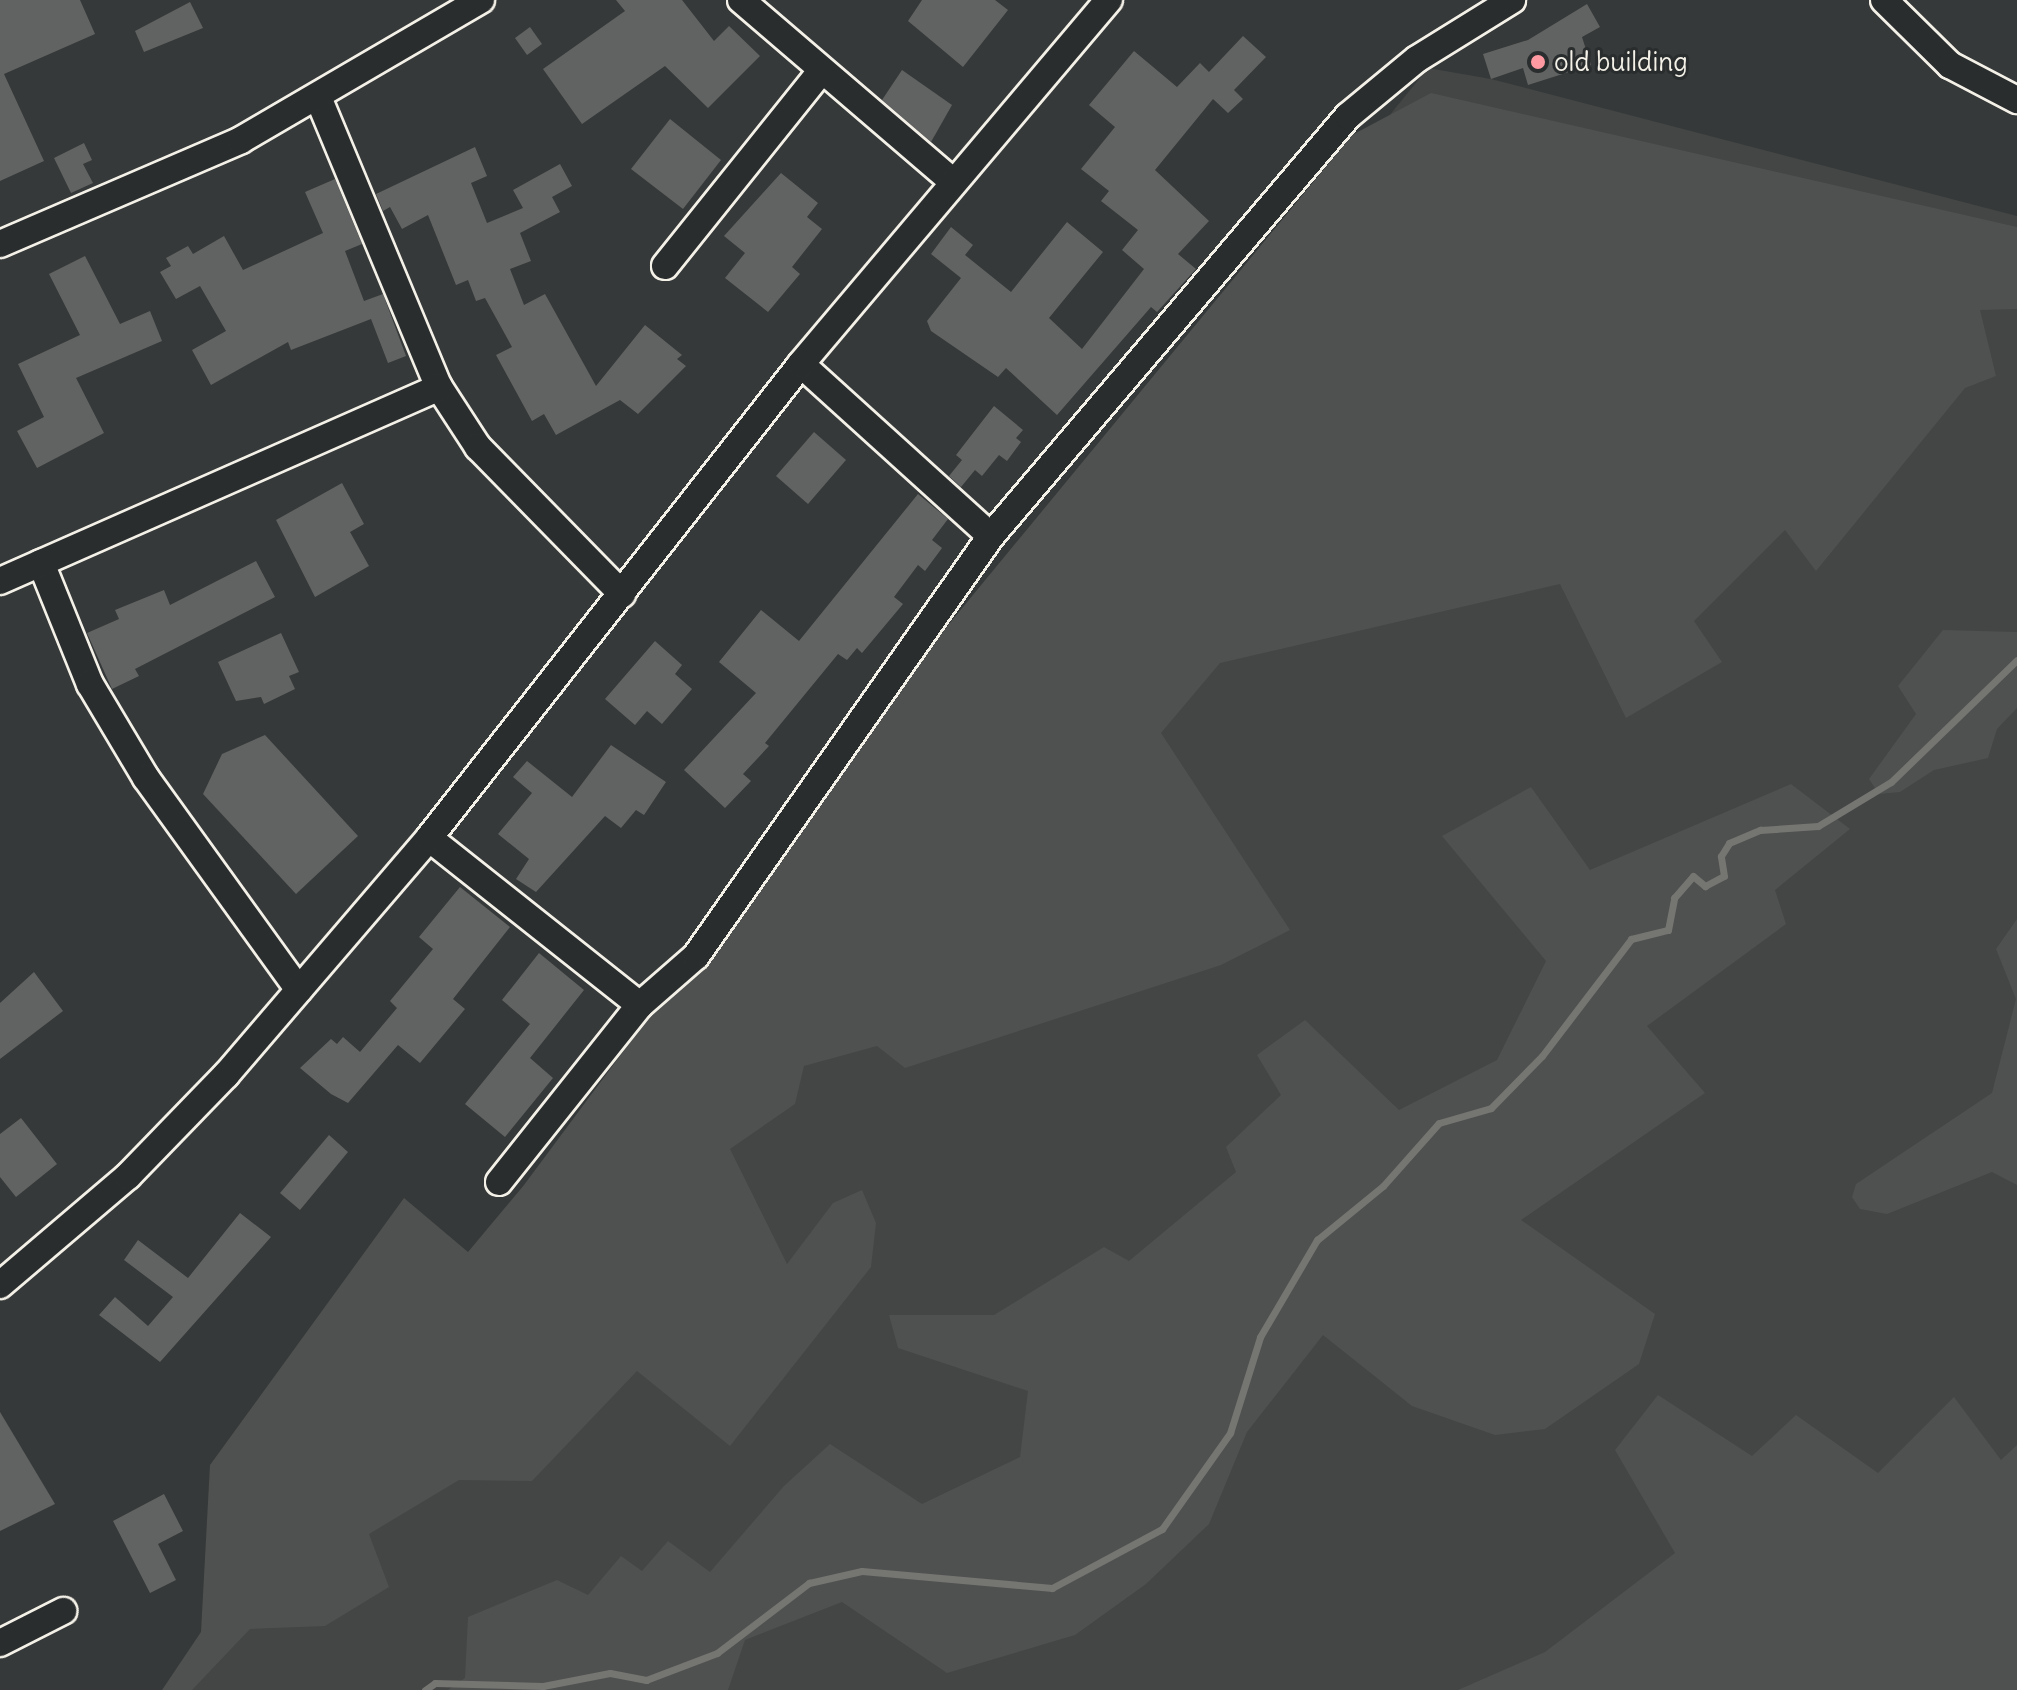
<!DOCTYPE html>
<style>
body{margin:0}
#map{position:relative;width:2017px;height:1690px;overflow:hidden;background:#363939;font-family:Delius,sans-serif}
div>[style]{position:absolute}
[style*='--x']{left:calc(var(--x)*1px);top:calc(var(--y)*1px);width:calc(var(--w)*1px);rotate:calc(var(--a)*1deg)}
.built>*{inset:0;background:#434645}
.green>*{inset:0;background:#4e514f}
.stream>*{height:7px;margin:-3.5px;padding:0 3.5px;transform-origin:3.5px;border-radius:3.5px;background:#757572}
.building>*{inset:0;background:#616362}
.roads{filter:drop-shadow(2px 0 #f4f1e8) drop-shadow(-2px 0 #f4f1e8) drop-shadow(0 2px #f4f1e8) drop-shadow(0 -2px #f4f1e8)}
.minor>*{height:26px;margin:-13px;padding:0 13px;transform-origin:13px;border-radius:13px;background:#2a2d2e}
.dots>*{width:22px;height:22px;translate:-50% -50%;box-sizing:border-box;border:4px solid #2a2d2e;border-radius:50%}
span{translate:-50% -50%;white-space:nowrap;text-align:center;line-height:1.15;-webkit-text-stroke:6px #2a2d2e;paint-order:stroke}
.poi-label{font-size:26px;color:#f4f1e8}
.left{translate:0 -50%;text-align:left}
</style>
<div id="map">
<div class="built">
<i style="clip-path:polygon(1428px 68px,1491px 79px,2017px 216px,2017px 1690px,179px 1690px,741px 912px)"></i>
</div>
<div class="green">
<i style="clip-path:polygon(1431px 93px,2017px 227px,2017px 309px,1980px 310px,1996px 376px,1965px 388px,1816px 571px,1785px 530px,1694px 621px,1722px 662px,1626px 718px,1560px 584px,1220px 663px,1161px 733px,1290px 930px,1221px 965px,905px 1068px,877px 1046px,804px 1066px,795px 1104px,730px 1149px,787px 1264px,833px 1203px,862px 1190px,876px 1223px,871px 1267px,730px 1446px,637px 1371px,532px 1481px,459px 1480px,369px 1534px,389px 1587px,325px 1626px,250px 1629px,192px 1690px,162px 1690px,201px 1632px,210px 1465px,404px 1198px,468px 1252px,524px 1185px,865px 726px,1352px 135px)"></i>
<i style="clip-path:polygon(1943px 630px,2017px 632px,2017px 708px,1997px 729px,1988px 758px,1934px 770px,1900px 792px,1879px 794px,1869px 779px,1916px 714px,1898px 686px)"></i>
<i style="clip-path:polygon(1791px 784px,1850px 829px,1775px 890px,1786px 924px,1647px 1026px,1705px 1093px,1521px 1220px,1655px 1314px,1639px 1364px,1545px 1429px,1495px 1435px,1412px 1406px,1323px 1335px,1247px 1432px,1209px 1524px,1146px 1584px,1075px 1635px,947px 1673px,842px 1602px,745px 1640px,728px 1690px,448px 1690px,465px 1678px,468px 1617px,557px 1580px,588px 1595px,621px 1556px,642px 1571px,668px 1541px,710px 1572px,784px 1486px,830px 1444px,922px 1504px,1020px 1457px,1028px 1391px,898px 1348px,889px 1315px,994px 1315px,1104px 1247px,1129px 1261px,1236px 1172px,1226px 1147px,1281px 1095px,1257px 1055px,1305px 1020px,1399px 1110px,1497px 1060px,1546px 961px,1442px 836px,1531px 787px,1590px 870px)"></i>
<i style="clip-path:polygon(2017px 919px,2017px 1185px,1992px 1172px,1887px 1214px,1860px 1209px,1852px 1197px,1856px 1184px,1992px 1093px,2016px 999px,1996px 949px)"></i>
<i style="clip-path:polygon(1658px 1395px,1752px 1456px,1796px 1415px,1878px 1473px,1954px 1397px,2001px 1460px,2017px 1445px,2017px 1690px,1458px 1690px,1545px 1652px,1675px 1553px,1615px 1450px)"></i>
</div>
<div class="stream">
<i style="--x:425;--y:1690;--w:12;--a:-35"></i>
<i style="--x:435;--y:1683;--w:108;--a:1.6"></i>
<i style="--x:543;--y:1686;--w:68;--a:-11"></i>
<i style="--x:610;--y:1673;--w:37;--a:11"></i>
<i style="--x:646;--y:1680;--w:76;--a:-20.8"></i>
<i style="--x:717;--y:1653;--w:116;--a:-37.3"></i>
<i style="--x:809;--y:1583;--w:54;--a:-12.8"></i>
<i style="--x:862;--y:1571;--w:191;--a:5.1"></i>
<i style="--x:1052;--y:1588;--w:125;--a:-28.2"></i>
<i style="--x:1162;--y:1529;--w:118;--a:-54.7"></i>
<i style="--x:1230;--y:1433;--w:101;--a:-72.6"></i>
<i style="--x:1260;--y:1337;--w:113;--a:-59.6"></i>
<i style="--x:1317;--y:1240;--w:85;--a:-39.3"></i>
<i style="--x:1383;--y:1186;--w:84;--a:-48.4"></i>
<i style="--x:1439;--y:1123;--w:54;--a:-16.1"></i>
<i style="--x:1491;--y:1108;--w:73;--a:-45.6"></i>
<i style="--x:1542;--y:1056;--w:147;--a:-52.7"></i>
<i style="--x:1631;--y:939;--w:38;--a:-14"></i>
<i style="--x:1668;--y:930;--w:33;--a:-79"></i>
<i style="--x:1674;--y:898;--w:29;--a:-49"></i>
<i style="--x:1693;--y:876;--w:16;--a:40"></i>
<i style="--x:1705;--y:886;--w:21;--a:-28"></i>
<i style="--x:1724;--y:876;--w:20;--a:-99"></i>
<i style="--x:1721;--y:856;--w:15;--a:-58"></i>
<i style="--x:1729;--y:843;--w:34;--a:-23"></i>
<i style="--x:1760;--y:830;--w:58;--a:-3.9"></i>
<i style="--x:1818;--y:826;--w:85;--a:-31.1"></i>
<i style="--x:1891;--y:782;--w:175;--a:-44.1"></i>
</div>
<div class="building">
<i style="clip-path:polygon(0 0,80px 0,95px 34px,4px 74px,44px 161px,0 181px)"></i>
<i style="clip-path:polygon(616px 0,682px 0,714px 41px,729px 26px,760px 56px,708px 108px,665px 66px,582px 124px,543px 69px,625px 11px)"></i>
<i style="clip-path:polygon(922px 0,995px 0,1008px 10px,963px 67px,908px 21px)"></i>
<i style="clip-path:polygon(190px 2px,203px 28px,144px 52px,135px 31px)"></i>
<i style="clip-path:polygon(1587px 4px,1600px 27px,1582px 37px,1591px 65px,1528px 85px,1523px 68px,1491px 79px,1483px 54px,1528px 40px)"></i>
<i style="clip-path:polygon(530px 27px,542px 44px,527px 55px,515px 38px)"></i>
<i style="clip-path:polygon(1243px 36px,1266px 57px,1234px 90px,1243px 99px,1228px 113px,1213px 99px,1155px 170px,1209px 221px,1178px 254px,1196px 269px,1157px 312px,1151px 307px,1057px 415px,1006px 368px,998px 377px,931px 331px,927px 321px,961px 278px,931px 254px,951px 227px,973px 245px,965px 255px,1011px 292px,1067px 222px,1103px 252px,1049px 318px,1082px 349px,1144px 269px,1122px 250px,1138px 230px,1101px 201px,1109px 191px,1081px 169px,1115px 127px,1089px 105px,1134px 51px,1177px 87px,1200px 63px,1209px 72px)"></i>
<i style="clip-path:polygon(902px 70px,952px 105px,931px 142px,882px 100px)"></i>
<i style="clip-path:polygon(670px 119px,721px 160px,683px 209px,631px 169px)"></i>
<i style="clip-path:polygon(84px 143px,92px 160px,83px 164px,93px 183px,71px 193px,54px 158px)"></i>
<i style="clip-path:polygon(475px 147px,487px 176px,471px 183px,487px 223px,523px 208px,513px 190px,560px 164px,572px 186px,552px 197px,560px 212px,520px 233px,531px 261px,510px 269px,524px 305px,545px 294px,596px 386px,645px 325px,682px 355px,677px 359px,686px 366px,638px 414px,620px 400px,556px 435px,544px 414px,532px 421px,496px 355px,512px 347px,485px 298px,476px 301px,468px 280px,456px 285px,428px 215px,402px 229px,390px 207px,383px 211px,376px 194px)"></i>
<i style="clip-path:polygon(781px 173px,818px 203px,807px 217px,822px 229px,792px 267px,800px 274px,768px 312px,725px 278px,745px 253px,724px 236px)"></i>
<i style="clip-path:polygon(335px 179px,362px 244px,345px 251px,364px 301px,383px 294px,406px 356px,388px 363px,371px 319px,291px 350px,288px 342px,211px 385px,192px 350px,226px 331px,200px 286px,176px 299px,160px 272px,171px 266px,166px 258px,188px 246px,193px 254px,224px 236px,243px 270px,323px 233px,305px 192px)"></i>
<i style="clip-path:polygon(85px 256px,120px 324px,150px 311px,162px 341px,76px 378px,104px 433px,37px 468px,17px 431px,44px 417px,18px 364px,80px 335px,49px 274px)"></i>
<i style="clip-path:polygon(994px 406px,1023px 430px,1016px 438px,1021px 442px,1007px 461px,999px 455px,982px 476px,975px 470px,961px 487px,949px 476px,962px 460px,956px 455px)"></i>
<i style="clip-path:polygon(814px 432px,846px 460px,808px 504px,776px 476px)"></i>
<i style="clip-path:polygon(342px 483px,364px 524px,350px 532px,369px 566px,315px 597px,276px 520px)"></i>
<i style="clip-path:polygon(918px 494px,948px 519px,932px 540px,942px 548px,925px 571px,918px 565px,894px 597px,903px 604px,862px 653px,857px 648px,847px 660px,838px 654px,765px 743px,769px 746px,743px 774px,751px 781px,725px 808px,684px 770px,756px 693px,719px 662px,761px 610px,799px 641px)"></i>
<i style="clip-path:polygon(256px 561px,275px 597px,135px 669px,139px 676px,112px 689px,87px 633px,119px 619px,115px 610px,164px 590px,170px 605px)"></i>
<i style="clip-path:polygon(281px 633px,299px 672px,289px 676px,295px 689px,264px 704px,261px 697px,236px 701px,218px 662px)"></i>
<i style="clip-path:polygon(655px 641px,682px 665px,675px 674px,692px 689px,662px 724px,647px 711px,635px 725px,605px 699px)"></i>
<i style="clip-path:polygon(265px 735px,358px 836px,296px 894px,203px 794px,222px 754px)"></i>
<i style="clip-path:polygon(611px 745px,666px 782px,644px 815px,636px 810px,621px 828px,605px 816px,536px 892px,516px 879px,529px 859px,498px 834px,532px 793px,513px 777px,527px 761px,572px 797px)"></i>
<i style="clip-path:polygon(460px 887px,510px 927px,453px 999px,465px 1009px,420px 1063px,398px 1045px,348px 1103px,331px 1094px,300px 1068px,331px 1039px,337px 1044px,343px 1037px,360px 1052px,397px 1008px,390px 1001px,433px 949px,419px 937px)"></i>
<i style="clip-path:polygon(539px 953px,584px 990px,530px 1058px,553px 1078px,505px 1137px,465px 1104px,530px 1024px,502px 1000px)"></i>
<i style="clip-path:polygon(34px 972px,63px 1011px,0 1059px,0 1003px)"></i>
<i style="clip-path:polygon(21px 1118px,57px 1164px,16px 1197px,0 1177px,0 1134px)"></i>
<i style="clip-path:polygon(329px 1135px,348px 1152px,300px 1210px,280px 1193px)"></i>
<i style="clip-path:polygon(240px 1213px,271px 1237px,160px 1362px,99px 1315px,115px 1297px,148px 1326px,173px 1297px,124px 1260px,138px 1240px,188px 1278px)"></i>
<i style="clip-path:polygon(0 1412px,55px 1504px,0 1531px)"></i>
<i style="clip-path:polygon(164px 1494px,183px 1531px,158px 1544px,176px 1580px,150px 1593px,113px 1521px)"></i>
</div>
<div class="roads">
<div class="minor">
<i style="--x:741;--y:0;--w:279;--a:40.6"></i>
<i style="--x:1884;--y:0;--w:93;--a:44.6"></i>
<i style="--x:1950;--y:65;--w:76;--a:27.6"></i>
<i style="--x:318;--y:97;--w:314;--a:67.4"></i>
<i style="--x:439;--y:387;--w:72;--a:57"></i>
<i style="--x:478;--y:447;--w:206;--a:45.6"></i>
<i style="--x:0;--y:244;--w:262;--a:-23.3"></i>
<i style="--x:241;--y:140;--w:278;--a:-30.3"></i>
<i style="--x:665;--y:266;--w:250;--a:-51.3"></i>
<i style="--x:801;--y:364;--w:256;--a:42.2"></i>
<i style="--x:41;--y:563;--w:131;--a:68"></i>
<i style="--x:90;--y:684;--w:109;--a:59.2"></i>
<i style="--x:146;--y:778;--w:261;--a:54.2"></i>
<i style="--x:0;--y:581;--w:480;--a:-23.8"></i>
<i style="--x:429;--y:838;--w:269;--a:38.4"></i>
<i style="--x:499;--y:1182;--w:226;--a:-51.5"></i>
<i style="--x:640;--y:1005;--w:74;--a:-41.2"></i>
<i style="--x:696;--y:956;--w:513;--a:-54.92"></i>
<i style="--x:991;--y:536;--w:551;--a:-49.64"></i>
<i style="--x:1348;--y:116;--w:89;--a:-39.6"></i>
<i style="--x:1417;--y:59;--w:112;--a:-31.8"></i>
<i style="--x:0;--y:1285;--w:168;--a:-40.4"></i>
<i style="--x:128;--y:1176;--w:141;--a:-45.9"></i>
<i style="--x:226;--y:1075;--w:312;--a:-49.4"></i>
<i style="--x:429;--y:838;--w:603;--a:-51.87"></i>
<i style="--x:801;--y:364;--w:477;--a:-49.8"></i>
<i style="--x:0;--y:1643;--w:71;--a:-26.9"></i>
</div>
</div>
<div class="dots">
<i style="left:1538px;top:62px;background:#ff9aa2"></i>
</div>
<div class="poi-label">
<span class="left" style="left:1554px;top:62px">old building</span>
</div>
</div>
